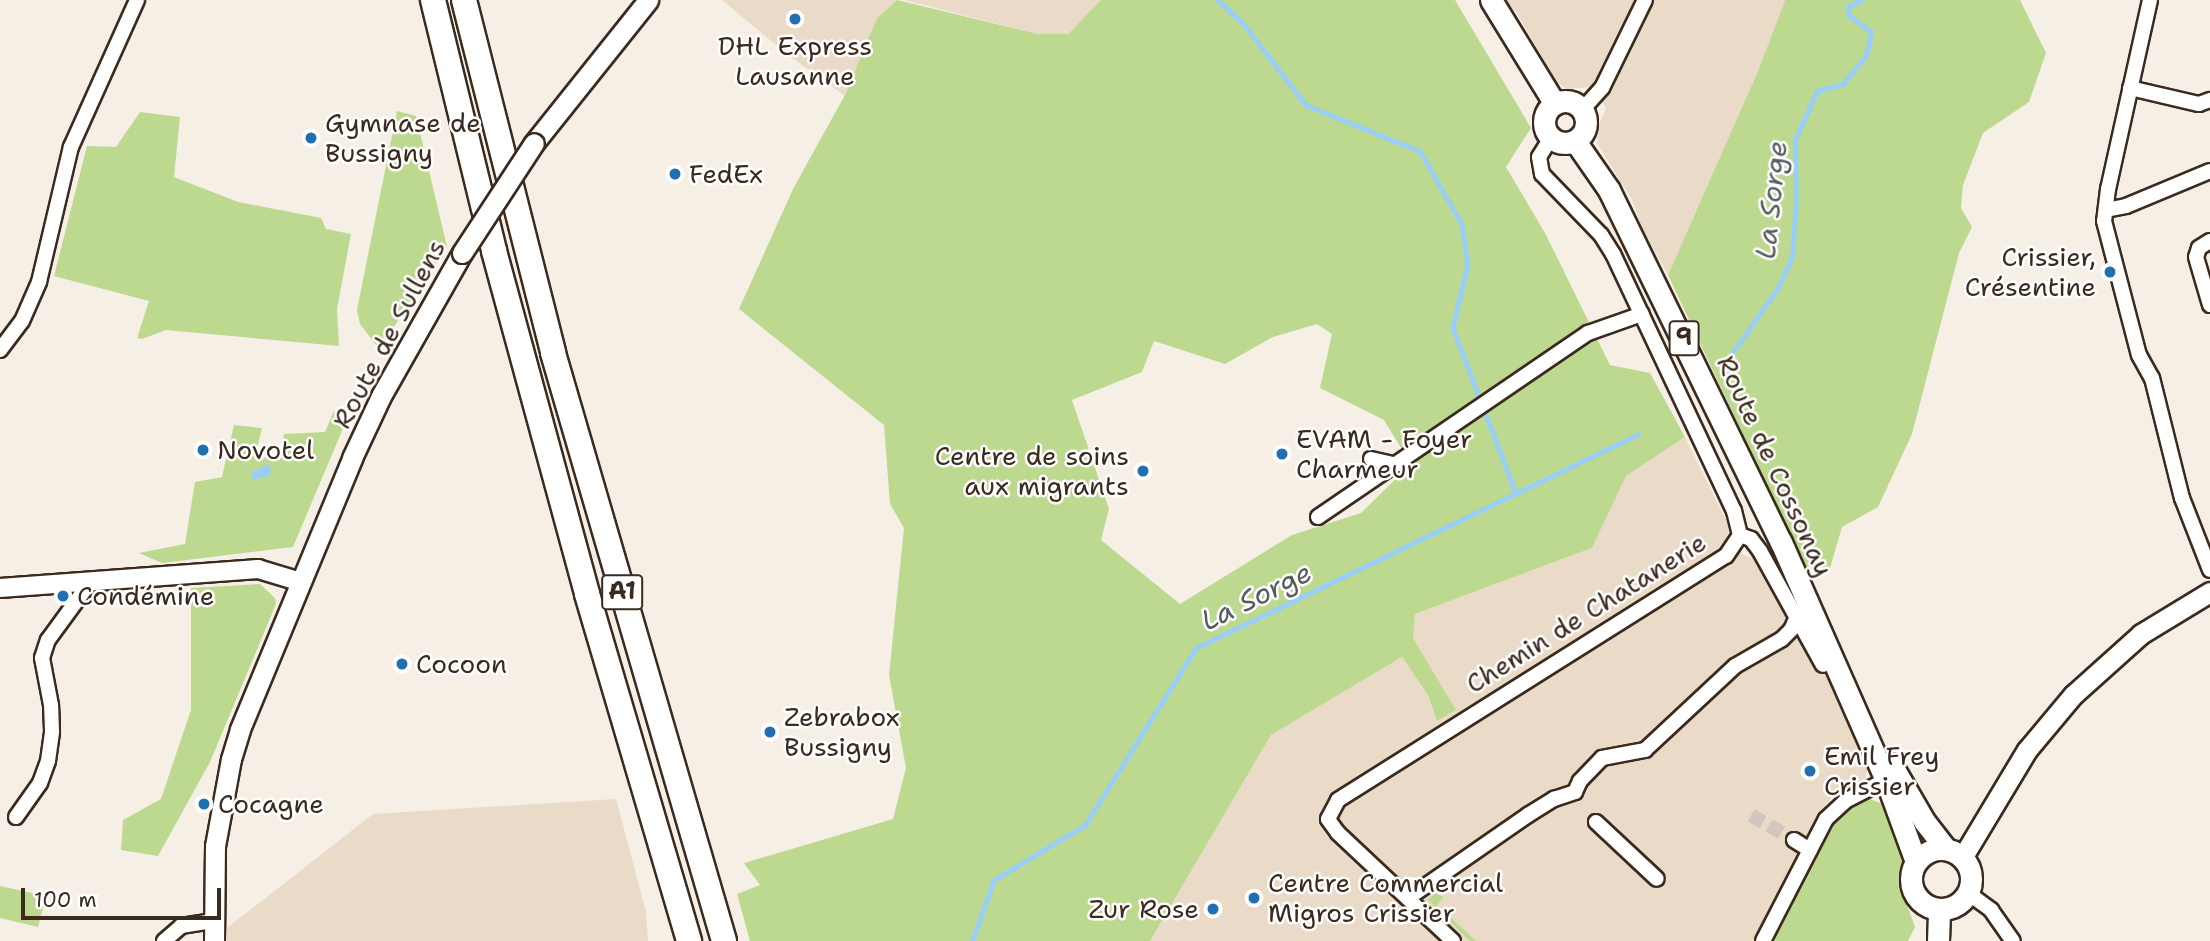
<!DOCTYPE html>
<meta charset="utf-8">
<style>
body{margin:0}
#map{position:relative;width:2210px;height:941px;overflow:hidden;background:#f5efe6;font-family:"Shantell Sans",sans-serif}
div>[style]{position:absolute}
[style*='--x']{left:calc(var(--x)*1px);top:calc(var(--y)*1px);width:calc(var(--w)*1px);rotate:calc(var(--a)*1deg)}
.built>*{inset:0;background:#e9dbc8}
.green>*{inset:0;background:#bdd990}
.water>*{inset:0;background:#99cef7}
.stream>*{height:4.5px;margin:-2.25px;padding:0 2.25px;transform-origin:2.25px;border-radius:2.25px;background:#99cef7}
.minor-tunnel>*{height:14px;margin-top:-7px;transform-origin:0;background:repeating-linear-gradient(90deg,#d0c8be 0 14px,transparent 0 21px)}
.roads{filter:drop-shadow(2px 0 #3b2a1e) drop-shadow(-2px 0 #3b2a1e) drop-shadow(0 2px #3b2a1e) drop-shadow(0 -2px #3b2a1e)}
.minor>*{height:14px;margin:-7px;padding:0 7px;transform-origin:7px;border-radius:7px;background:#fff}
.tertiary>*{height:18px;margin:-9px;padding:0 9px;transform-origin:9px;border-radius:9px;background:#fff}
.secondary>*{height:19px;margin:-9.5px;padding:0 9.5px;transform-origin:9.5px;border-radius:9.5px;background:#fff}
.primary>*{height:21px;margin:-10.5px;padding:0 10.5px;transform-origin:10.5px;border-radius:10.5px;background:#fff}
.primary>.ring{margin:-10.5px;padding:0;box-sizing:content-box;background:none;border:21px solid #fff;border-radius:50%}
.motorway>*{height:24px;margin:-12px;padding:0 12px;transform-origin:12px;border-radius:12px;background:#fff}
.bridges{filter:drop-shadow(2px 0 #3b2a1e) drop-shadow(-2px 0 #3b2a1e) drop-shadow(0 2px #3b2a1e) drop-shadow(0 -2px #3b2a1e)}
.secondary-bridge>*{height:19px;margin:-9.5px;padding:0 9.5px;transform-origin:9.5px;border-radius:9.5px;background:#fff}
.dots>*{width:19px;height:19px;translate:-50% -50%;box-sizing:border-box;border:4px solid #fff;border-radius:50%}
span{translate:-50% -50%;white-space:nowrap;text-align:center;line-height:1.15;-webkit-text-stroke:5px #fff;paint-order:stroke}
.shield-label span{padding:2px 5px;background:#fff;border:2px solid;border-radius:5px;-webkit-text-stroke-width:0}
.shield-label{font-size:24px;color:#3b2a1e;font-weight:700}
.poi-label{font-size:26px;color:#3b2a1e}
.left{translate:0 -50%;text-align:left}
.right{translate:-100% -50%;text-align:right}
.street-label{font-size:26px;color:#3b2a1e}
.water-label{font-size:28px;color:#575b5f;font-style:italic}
.scale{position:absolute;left:21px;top:888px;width:200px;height:32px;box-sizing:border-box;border:4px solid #3b2a1e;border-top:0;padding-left:9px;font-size:21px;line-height:24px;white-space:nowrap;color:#3b2a1e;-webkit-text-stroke:5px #fff;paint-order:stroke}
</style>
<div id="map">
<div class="built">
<i style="clip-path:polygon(722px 0,897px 0,877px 18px,845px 96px,788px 55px)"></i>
<i style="clip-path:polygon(904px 0,1101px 0,1068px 34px,1038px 34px)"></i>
<i style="clip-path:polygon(1504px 0,1785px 0,1758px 71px,1668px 275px,1642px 228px,1632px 200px,1597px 143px,1599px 124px,1606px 108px,1592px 87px,1567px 89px,1557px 82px,1516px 12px)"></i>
<i style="clip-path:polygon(1685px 437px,1743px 555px,1759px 560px,1831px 673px,1869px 762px,1865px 779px,1832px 797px,1819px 813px,1754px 941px,1150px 941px,1271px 735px,1402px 657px,1428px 695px,1437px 721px,1456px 710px,1413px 638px,1415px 614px,1592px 548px,1626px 476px)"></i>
<i style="clip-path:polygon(616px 799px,646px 912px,648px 941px,227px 941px,227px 928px,373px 814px)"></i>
</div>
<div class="green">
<i style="clip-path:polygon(evenodd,897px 0,1038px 34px,1068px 34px,1101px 0,1455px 0,1531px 128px,1506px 167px,1545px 233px,1610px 365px,1650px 373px,1685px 437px,1626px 476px,1592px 548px,1415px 614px,1413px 638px,1456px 710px,1437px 721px,1428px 695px,1402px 657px,1271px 735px,1150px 941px,750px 941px,737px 894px,760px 885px,744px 863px,893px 819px,906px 768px,889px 675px,904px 528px,890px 504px,884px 425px,739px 309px,794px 187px,845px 95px,877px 18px,897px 0,1317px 324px,1332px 334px,1320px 388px,1384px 420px,1411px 464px,1361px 513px,1292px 535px,1180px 604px,1101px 540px,1109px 509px,1072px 400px,1142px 372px,1154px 341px,1225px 364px,1273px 337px,1317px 324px)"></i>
<i style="clip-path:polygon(1785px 0,2020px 0,2046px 53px,2029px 102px,1983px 133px,1963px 185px,1961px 208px,1972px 227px,1959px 253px,1912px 434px,1878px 507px,1842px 527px,1830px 568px,1807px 571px,1668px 275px,1758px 71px)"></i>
<i style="clip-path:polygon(397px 111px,416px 116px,447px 247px,379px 349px,360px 324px,357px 310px)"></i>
<i style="clip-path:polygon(140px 112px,180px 117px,174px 177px,238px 202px,321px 218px,326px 229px,351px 234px,337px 309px,339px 346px,166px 330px,142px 339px,137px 338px,149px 301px,54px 276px,87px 146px,116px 147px)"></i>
<i style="clip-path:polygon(334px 411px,350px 412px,293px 547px,162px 563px,139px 553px,185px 544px,195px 482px,222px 477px,234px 425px,262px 428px,255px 456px,280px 460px,284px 434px,325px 432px)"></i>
<i style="clip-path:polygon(260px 584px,275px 598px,276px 604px,210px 762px,158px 856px,121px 850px,123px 820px,161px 799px,191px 710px,191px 588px)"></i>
<i style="clip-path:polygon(1867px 798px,1883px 804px,1888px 810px,1904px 857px,1899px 883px,1915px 927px,1908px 941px,1769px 941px,1831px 825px,1851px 806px)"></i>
<i style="clip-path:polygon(0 886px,46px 896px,38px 927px,0 918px)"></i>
<i style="clip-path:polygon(1435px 893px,1444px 897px,1437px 905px,1476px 941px,1470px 941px,1428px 900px)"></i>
</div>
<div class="water">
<i style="clip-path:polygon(269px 464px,271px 475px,253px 480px,251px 472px)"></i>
</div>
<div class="stream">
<i style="--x:1218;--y:0;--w:35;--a:43"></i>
<i style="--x:1244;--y:24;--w:102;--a:52.6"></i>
<i style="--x:1306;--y:105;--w:123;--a:22"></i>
<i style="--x:1420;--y:151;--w:84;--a:60.1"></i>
<i style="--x:1462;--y:224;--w:41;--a:81.7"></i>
<i style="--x:1468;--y:265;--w:65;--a:103.4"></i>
<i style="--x:1453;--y:328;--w:177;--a:69.1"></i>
<i style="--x:1731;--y:355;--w:82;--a:-55"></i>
<i style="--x:1778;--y:288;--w:34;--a:-66"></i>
<i style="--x:1792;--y:257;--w:54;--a:-85.8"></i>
<i style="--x:1796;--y:203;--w:63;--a:-90.9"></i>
<i style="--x:1795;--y:140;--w:54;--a:-65.8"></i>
<i style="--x:1817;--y:91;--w:27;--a:-15"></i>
<i style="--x:1843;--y:84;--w:36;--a:-51"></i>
<i style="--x:1866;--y:56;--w:25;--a:-78"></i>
<i style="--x:1871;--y:32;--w:27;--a:-144"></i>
<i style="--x:1849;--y:16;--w:9;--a:-96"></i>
<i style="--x:1848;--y:7;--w:15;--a:-28"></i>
<i style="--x:972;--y:941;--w:65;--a:-70.2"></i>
<i style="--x:994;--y:880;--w:106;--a:-31.1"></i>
<i style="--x:1085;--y:825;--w:209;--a:-57.9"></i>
<i style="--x:1196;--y:648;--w:491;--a:-25.8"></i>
</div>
<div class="minor-tunnel">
<i style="--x:1751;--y:815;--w:50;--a:30.2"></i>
</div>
<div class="roads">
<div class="minor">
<i style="--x:2150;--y:0;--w:194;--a:102.5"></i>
<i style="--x:2108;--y:189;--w:32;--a:97"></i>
<i style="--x:2104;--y:221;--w:138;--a:75.4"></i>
<i style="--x:2139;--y:355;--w:26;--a:61"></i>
<i style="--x:2152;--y:378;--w:124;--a:76"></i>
<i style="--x:2182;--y:498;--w:77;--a:68.7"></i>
<i style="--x:2130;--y:88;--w:71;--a:13.1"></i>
<i style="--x:2199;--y:104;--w:12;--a:-20"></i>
<i style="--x:1582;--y:110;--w:30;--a:-48"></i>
<i style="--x:1602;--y:88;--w:98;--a:-64"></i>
<i style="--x:2106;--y:210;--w:20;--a:-11"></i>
<i style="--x:2126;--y:206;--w:91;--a:-22.6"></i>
<i style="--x:2210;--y:241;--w:13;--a:148"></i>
<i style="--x:2199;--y:248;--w:9;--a:108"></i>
<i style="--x:2196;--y:257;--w:50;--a:73.7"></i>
<i style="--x:0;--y:350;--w:36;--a:-53"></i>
<i style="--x:22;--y:321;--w:43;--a:-66.4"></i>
<i style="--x:39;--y:282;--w:139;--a:-76.7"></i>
<i style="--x:71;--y:147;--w:161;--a:-65.8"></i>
<i style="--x:1371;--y:459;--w:26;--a:13"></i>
<i style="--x:1318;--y:517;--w:327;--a:-34.3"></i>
<i style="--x:1588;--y:333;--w:57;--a:-19.4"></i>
<i style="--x:1740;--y:535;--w:12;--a:20"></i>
<i style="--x:1751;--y:539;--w:15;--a:53"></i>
<i style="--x:1760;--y:551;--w:130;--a:61.1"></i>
<i style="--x:16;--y:817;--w:42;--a:-54.8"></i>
<i style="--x:40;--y:783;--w:23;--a:-70"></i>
<i style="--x:48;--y:761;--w:30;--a:-82"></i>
<i style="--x:52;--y:731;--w:26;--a:-92"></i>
<i style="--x:51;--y:705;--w:48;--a:-100.8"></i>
<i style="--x:42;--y:658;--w:19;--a:-72"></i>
<i style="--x:48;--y:640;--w:73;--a:-53.9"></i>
<i style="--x:1596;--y:822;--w:83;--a:43.1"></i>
<i style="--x:1794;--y:840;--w:19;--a:32"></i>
<i style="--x:1968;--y:893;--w:29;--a:36"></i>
<i style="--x:1991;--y:910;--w:38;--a:55"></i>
<i style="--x:1408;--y:898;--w:146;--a:-34.7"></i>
<i style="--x:1528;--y:815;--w:31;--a:-32"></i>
<i style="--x:1554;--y:799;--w:22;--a:-18"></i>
<i style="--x:1575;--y:792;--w:12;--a:-66"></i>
<i style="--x:1580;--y:781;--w:32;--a:-46"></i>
<i style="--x:1602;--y:758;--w:44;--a:-10.5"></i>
<i style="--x:1645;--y:750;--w:123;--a:-43"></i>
<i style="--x:1735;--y:666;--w:54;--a:-29.9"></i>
<i style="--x:1782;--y:639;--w:13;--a:-45"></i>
<i style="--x:1791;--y:630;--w:12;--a:-66"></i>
<i style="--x:164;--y:941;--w:23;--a:-41"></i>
<i style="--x:181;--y:926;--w:33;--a:-9"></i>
<i style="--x:1453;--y:941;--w:158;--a:-136.8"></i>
<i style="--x:1338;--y:833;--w:17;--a:-126"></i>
<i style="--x:1328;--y:819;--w:21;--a:-62"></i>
<i style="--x:1338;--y:800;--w:458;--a:-32.2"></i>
<i style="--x:1726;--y:556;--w:25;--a:-56"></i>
<i style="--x:1740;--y:535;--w:25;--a:-104"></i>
<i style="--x:1734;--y:511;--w:284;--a:-115.2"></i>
<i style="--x:1613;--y:254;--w:22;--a:-122"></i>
<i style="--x:1601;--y:235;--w:85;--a:-134"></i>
<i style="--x:1542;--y:174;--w:17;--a:-100"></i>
<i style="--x:1539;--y:157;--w:22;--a:-58"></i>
<i style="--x:1763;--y:941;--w:137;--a:-62.7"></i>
<i style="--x:1826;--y:819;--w:26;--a:-43"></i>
<i style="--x:1845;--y:801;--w:46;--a:-27.1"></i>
</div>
<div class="tertiary">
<i style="--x:0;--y:588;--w:259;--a:-4.2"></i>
<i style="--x:258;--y:569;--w:45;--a:16.8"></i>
</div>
<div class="secondary">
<i style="--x:534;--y:143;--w:183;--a:-51.4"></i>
<i style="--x:1962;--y:858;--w:126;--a:-59"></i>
<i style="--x:2027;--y:750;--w:72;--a:-50.1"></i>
<i style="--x:2073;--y:695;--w:91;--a:-41.9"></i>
<i style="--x:2141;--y:634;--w:81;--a:-31.3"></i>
<i style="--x:214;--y:941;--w:95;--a:-89.4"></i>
<i style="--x:215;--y:846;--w:88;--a:-79.6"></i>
<i style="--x:231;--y:759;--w:31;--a:-73"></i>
<i style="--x:240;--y:729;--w:293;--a:-67.5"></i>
<i style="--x:352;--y:458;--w:68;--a:-64.9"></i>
<i style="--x:381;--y:396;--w:164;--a:-60.5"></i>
</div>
<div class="primary">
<i style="--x:1491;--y:0;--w:122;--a:58.4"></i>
<i class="ring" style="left:1544px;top:101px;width:21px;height:21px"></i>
<i style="--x:1575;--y:141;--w:60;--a:55.2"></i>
<i style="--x:1609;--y:190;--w:392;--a:64"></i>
<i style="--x:1781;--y:542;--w:260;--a:66.2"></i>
<i style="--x:1886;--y:780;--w:87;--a:69.9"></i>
<i style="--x:1891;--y:764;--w:66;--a:59.9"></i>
<i style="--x:1924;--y:821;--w:36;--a:52"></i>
<i class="ring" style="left:1911px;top:849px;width:39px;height:39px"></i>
<i style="--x:1938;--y:941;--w:32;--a:-88"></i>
</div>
<div class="motorway">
<i style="--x:433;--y:0;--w:258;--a:76.3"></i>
<i style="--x:494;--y:251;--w:355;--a:74.8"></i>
<i style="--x:587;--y:594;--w:362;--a:73.6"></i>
<i style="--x:464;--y:0;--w:364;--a:75.8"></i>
<i style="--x:553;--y:353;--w:612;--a:73.78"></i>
</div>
</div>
<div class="bridges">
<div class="secondary-bridge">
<i style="--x:462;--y:253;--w:131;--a:-56.8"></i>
</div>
</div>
<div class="dots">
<i style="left:795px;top:19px;background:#1f6fb2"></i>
<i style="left:311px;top:138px;background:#1f6fb2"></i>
<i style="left:675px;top:174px;background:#1f6fb2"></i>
<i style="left:2110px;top:272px;background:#1f6fb2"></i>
<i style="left:203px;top:450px;background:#1f6fb2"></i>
<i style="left:1282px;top:454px;background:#1f6fb2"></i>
<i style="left:1143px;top:471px;background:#1f6fb2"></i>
<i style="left:63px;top:596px;background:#1f6fb2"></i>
<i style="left:402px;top:664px;background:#1f6fb2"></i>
<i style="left:770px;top:732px;background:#1f6fb2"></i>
<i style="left:1810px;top:771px;background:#1f6fb2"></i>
<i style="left:204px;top:804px;background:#1f6fb2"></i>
<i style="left:1254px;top:898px;background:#1f6fb2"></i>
<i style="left:1213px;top:909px;background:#1f6fb2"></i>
</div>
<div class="shield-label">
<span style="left:1684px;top:338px">9</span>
<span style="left:622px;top:592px">A1</span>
</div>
<div class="poi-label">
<span style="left:795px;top:61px">DHL Express<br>Lausanne</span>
<span class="left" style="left:325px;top:138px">Gymnase de<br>Bussigny</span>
<span class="left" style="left:689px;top:174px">FedEx</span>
<span class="right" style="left:2096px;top:272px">Crissier,<br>Crésentine</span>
<span class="left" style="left:1296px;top:454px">EVAM - Foyer<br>Charmeur</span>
<span class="left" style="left:217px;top:450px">Novotel</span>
<span class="right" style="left:1129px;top:471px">Centre de soins<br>aux migrants</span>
<span class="left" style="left:77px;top:596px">Condémine</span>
<span class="left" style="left:416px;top:664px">Cocoon</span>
<span class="left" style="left:784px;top:732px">Zebrabox<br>Bussigny</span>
<span class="left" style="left:1824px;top:771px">Emil Frey<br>Crissier</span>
<span class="left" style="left:218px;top:804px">Cocagne</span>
<span class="left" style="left:1268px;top:898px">Centre Commercial<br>Migros Crissier</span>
<span class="right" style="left:1199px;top:909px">Zur Rose</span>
</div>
<div class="street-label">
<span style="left:389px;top:334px;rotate:-62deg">Route de Sullens</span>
<span style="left:1775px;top:466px;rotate:65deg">Route de Cossonay</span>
<span style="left:1586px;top:613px;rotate:-32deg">Chemin de Chatanerie</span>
</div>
<div class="water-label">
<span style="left:1771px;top:200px;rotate:-84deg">La Sorge</span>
<span style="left:1256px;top:596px;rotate:-26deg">La Sorge</span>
</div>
<div class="scale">100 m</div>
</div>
